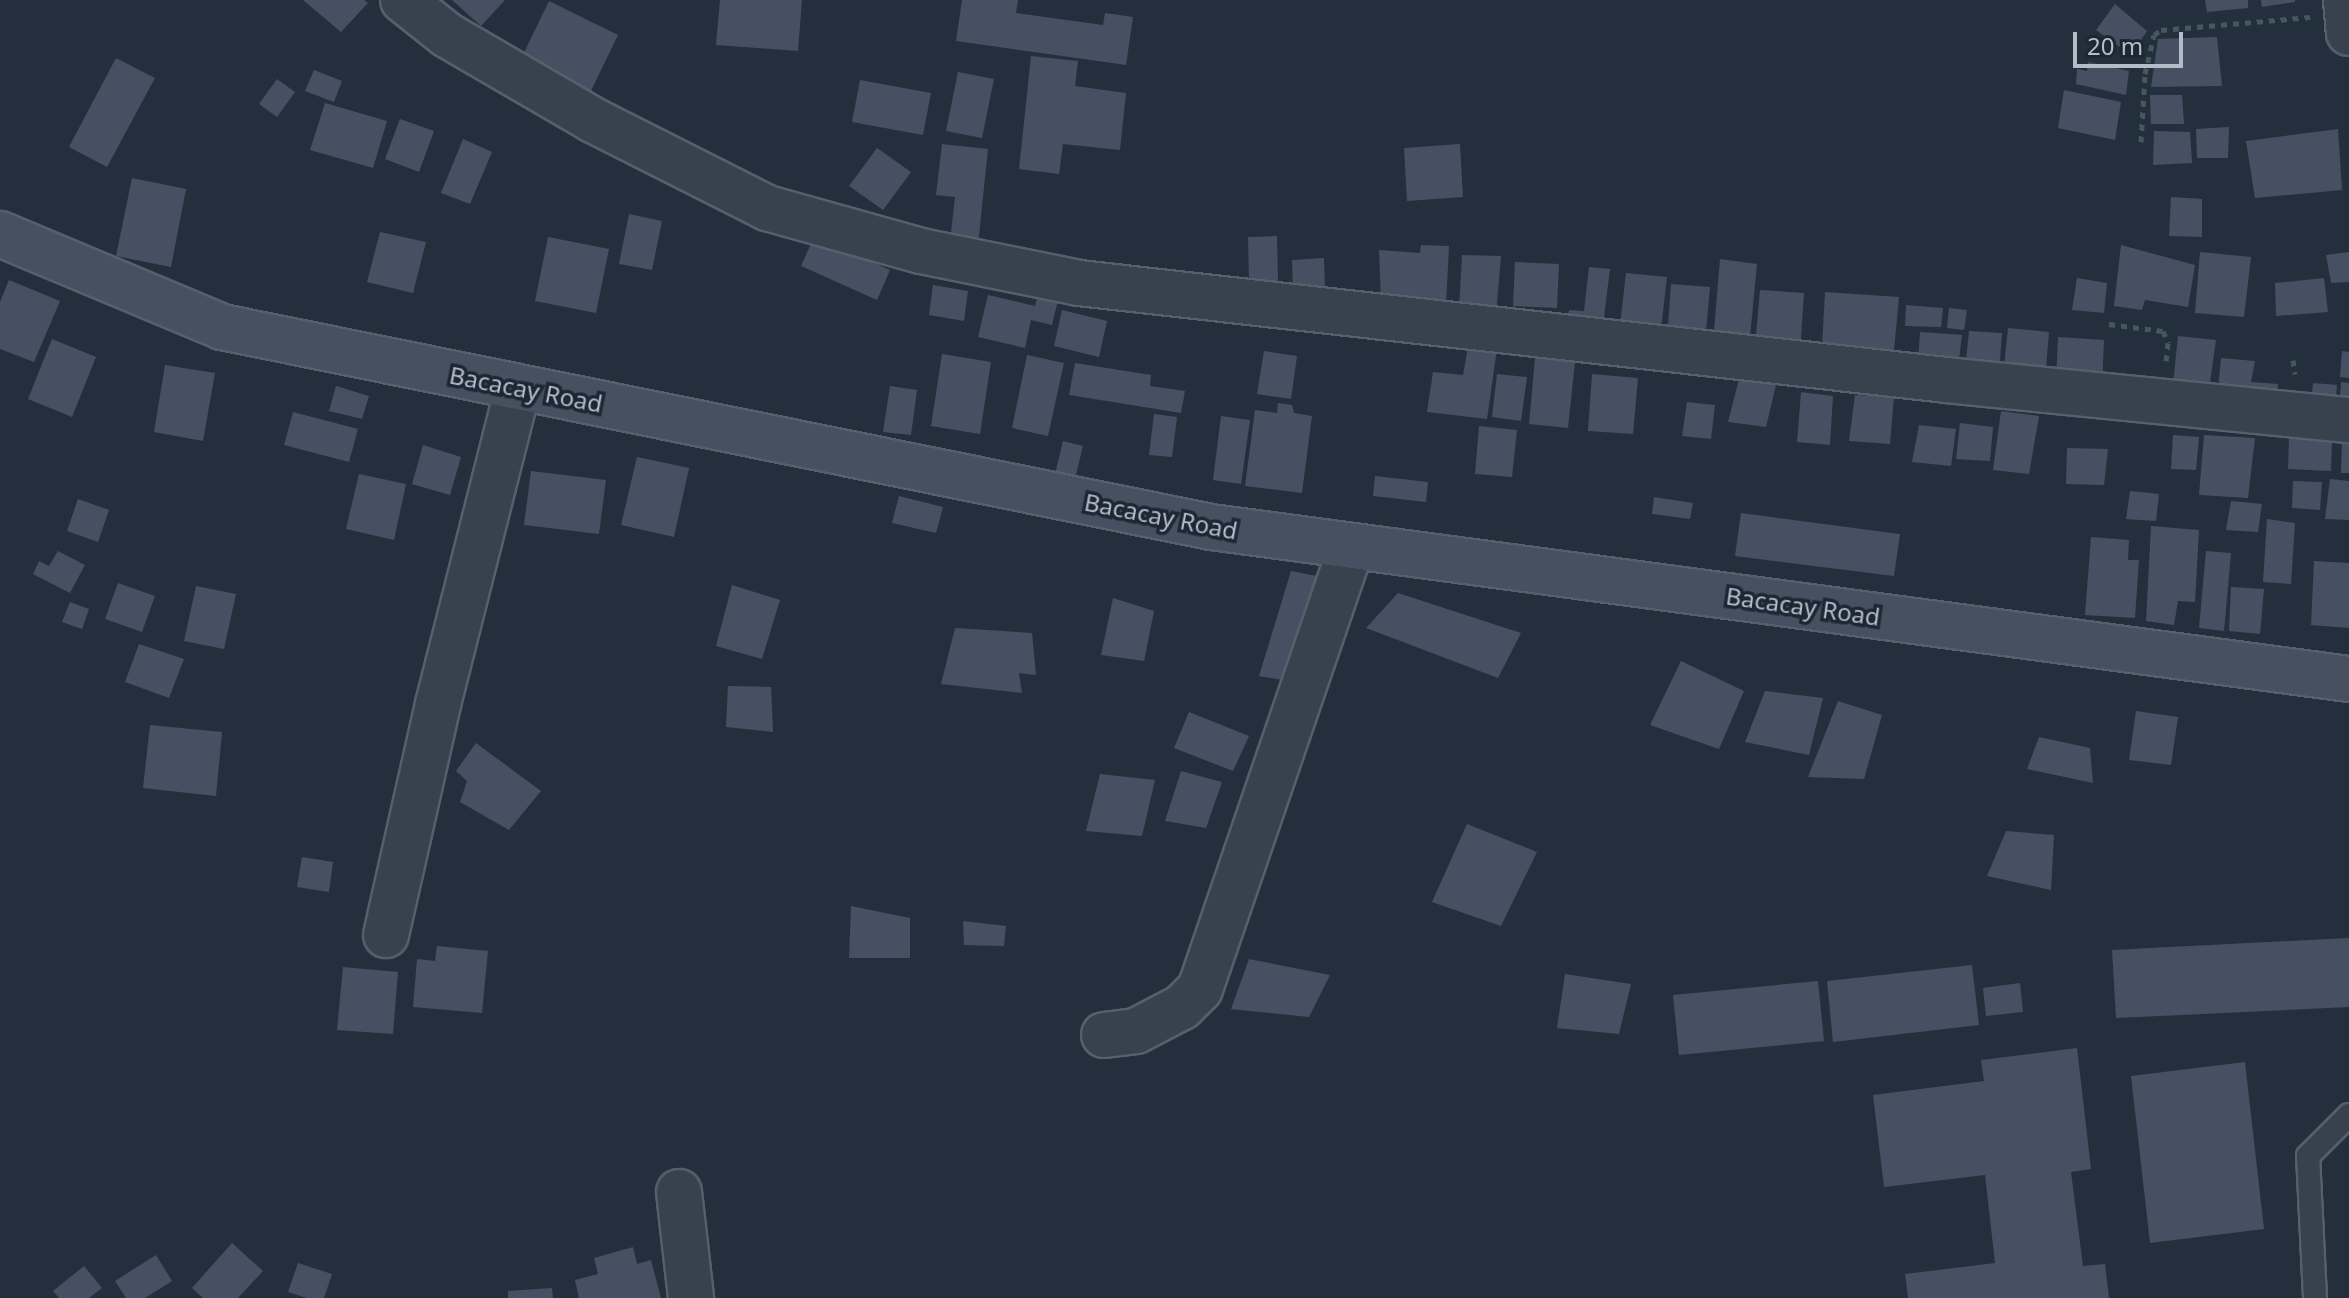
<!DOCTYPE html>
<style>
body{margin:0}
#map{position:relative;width:2349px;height:1298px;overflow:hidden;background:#242f3e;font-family:"Noto Sans",sans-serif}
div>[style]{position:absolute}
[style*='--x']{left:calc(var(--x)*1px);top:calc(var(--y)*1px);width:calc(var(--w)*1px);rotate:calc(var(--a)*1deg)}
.building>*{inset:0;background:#455162}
.path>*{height:5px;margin-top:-2.5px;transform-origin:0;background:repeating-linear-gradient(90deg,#44595c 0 6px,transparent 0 12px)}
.roads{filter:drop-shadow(2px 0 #565f6c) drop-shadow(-2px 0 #565f6c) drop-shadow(0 2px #565f6c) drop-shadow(0 -2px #565f6c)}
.lane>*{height:22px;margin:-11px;padding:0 11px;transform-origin:11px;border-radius:11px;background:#38414e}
.street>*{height:44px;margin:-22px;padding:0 22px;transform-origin:22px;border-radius:22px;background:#38414e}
.secondary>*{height:44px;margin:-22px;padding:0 22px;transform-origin:22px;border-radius:22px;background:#465061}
span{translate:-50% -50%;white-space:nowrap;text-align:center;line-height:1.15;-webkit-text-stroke:7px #1d2633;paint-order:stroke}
.street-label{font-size:24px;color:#b4bcc9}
.scale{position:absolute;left:2073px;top:32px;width:110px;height:36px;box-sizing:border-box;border:4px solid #b4bcc9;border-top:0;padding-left:10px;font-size:24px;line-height:28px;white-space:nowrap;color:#b4bcc9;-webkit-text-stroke:6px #1d2633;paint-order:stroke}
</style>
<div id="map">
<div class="building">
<i style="clip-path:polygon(303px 0,364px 0,368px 3px,341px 32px)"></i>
<i style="clip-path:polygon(452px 0,505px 0,481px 26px)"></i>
<i style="clip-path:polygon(720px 0,802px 0,798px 51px,716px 45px)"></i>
<i style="clip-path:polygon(962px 0,1018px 0,1016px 13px,1103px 25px,1105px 13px,1133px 17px,1126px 65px,956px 41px)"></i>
<i style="clip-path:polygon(2205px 0,2248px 0,2248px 8px,2207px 12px)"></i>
<i style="clip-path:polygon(2261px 0,2295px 0,2295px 2px,2262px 7px)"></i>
<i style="clip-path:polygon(549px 1px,618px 35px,587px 99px,518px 65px)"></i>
<i style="clip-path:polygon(2115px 4px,2147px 31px,2131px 55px,2096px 30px)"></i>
<i style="clip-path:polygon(2217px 37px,2222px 86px,2151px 87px,2158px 39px)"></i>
<i style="clip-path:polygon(1031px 56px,1078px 61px,1075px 86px,1126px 93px,1120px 150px,1063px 144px,1059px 174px,1019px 169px)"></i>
<i style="clip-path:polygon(116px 58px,155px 78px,107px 167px,69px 147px)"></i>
<i style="clip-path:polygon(2088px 62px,2129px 71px,2126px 95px,2076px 84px,2077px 69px,2087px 71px)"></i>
<i style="clip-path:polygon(314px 70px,342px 81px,334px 102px,305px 91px)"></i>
<i style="clip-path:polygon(958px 72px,994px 79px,982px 138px,946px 131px)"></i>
<i style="clip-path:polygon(277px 79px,295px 92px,277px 117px,259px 104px)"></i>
<i style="clip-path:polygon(860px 80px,931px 93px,923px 135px,852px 122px)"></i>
<i style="clip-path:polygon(2064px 90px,2121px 102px,2115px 140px,2058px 128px)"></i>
<i style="clip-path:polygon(2150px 95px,2182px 95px,2184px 124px,2151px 124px)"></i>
<i style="clip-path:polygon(325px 103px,387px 121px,373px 168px,310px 150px)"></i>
<i style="clip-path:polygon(400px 119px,434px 131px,419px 172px,385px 159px)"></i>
<i style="clip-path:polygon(2229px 127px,2228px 158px,2197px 158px,2196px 129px)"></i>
<i style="clip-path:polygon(2338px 129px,2342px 190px,2255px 198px,2246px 141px)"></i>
<i style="clip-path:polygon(2154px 131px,2190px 132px,2192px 163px,2153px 165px)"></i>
<i style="clip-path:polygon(463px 139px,492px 152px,470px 204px,441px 193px)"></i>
<i style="clip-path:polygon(942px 144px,988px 149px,978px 245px,950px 242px,955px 197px,936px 195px)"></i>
<i style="clip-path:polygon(1460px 144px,1463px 197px,1407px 201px,1404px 148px)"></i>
<i style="clip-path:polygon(877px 148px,911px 172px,883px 210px,849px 186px)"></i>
<i style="clip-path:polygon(132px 178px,186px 189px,171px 267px,116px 256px)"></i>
<i style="clip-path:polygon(2171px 197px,2202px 199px,2202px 237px,2169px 236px)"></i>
<i style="clip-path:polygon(629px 214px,662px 221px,652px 270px,619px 264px)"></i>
<i style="clip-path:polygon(380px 232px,426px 242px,413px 293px,367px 282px)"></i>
<i style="clip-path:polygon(1277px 236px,1278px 281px,1249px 282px,1248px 237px)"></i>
<i style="clip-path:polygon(548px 237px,609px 249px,596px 313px,535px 301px)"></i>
<i style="clip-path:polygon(814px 237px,890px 270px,877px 300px,801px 266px)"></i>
<i style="clip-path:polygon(1421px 245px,1449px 246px,1446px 305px,1381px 300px,1379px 250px,1420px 253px)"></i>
<i style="clip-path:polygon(2121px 245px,2195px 265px,2188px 307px,2145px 300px,2142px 310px,2114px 306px)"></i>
<i style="clip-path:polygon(2200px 252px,2251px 257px,2244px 317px,2195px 313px)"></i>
<i style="clip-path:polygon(2349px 252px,2349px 282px,2331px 283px,2326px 255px)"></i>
<i style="clip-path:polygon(1462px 255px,1501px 256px,1496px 315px,1459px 310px)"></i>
<i style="clip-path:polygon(1324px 258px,1325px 291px,1293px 292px,1292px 260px)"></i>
<i style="clip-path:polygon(1720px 259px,1757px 264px,1749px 347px,1713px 342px)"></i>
<i style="clip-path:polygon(1515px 262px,1559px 264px,1557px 308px,1513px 306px)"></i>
<i style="clip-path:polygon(1589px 267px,1610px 269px,1603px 325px,1568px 322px,1569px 310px,1584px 311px)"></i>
<i style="clip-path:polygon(1626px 273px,1667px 277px,1660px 338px,1619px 334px)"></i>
<i style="clip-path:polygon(2077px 278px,2107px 283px,2104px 313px,2072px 310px)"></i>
<i style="clip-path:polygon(2324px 278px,2328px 312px,2276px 316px,2275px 283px)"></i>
<i style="clip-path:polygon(9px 280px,60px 301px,34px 362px,0 349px,0 302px)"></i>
<i style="clip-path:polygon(1671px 284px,1710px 287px,1705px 344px,1667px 340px)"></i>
<i style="clip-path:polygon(933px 285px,968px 291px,964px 321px,929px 315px)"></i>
<i style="clip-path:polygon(1760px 290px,1804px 293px,1800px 352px,1755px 347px)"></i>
<i style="clip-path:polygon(1825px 292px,1899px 297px,1893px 361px,1822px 347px)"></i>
<i style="clip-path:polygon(988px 295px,1035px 306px,1038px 295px,1058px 300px,1052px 325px,1031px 320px,1025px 348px,978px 337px)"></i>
<i style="clip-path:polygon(1906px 305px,1943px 308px,1941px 327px,1905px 326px)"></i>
<i style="clip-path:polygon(1949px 308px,1967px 310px,1964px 330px,1947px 328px)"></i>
<i style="clip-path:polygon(1062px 310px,1107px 321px,1099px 357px,1054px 346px)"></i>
<i style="clip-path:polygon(2008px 328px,2049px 332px,2045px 380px,2003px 376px)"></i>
<i style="clip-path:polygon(1969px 331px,2002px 333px,1999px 375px,1965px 371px)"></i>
<i style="clip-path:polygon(1920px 332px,1962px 335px,1958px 368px,1918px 364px)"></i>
<i style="clip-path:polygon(2178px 336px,2216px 340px,2208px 397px,2172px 394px)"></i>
<i style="clip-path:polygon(2058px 337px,2104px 340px,2102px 386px,2056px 381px)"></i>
<i style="clip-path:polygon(52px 339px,96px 357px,72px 417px,28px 399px)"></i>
<i style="clip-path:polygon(1468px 347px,1497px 349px,1487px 419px,1427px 412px,1433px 372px,1463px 375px)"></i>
<i style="clip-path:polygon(1264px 351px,1297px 356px,1291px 399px,1257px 394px)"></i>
<i style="clip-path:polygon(2342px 351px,2349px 352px,2349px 378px,2340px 377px)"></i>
<i style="clip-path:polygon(942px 354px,991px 362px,980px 434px,931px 426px)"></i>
<i style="clip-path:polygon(1027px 355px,1064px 363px,1048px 436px,1012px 428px)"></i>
<i style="clip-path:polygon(1535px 358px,1575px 362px,1568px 428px,1529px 424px)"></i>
<i style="clip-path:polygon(2221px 358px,2255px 361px,2251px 382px,2278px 384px,2276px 406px,2217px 401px)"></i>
<i style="clip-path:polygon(1075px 363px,1151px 375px,1150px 386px,1185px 391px,1181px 413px,1069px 395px)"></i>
<i style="clip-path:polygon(165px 365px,215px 373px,203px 441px,154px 432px)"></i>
<i style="clip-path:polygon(1497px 374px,1527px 377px,1521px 421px,1492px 417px)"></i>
<i style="clip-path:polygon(1592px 374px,1638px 378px,1633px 434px,1588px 431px)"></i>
<i style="clip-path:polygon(1739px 379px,1776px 385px,1766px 427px,1728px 422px)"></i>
<i style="clip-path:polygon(2341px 382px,2349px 383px,2349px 412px,2339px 412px)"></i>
<i style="clip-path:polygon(2313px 383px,2337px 385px,2335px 411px,2310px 410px)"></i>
<i style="clip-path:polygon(336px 386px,369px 396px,362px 419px,329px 411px)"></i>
<i style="clip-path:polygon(890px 386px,917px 390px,911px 435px,883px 432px)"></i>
<i style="clip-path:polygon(1801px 392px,1833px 396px,1830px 445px,1797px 442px)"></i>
<i style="clip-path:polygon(1855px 395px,1894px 397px,1890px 444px,1849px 441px)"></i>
<i style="clip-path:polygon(1687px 402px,1715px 405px,1711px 439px,1682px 436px)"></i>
<i style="clip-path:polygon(1278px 403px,1292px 405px,1294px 413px,1312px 416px,1302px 493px,1245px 486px,1255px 410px,1277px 413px)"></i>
<i style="clip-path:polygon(2001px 411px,2039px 416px,2029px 474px,1993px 470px)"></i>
<i style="clip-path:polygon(293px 412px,358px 429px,349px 462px,284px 445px)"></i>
<i style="clip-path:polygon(1154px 414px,1177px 417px,1172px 457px,1149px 455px)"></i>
<i style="clip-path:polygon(1221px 416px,1250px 420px,1241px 484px,1213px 480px)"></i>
<i style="clip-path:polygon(1960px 423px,1993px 427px,1990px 461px,1956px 459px)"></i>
<i style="clip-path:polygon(1919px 425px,1956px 429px,1951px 466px,1912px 462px)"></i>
<i style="clip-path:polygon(1479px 426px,1517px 430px,1512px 477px,1475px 474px)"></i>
<i style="clip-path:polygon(2173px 435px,2199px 437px,2196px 470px,2171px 469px)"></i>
<i style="clip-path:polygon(2204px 435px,2255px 438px,2248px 498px,2199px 495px)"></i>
<i style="clip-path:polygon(2289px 437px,2332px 441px,2331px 471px,2288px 469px)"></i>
<i style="clip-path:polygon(1063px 441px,1083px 446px,1074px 483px,1054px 478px)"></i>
<i style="clip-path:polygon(2342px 441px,2349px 441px,2349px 473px,2341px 473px)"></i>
<i style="clip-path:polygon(423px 445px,461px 457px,450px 495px,412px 484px)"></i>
<i style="clip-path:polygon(2067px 448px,2108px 449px,2104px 485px,2066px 484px)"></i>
<i style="clip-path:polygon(637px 457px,689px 468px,674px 537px,621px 525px)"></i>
<i style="clip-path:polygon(531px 471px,606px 480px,599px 534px,524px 525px)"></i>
<i style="clip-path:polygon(359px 474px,406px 484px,394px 540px,346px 529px)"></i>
<i style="clip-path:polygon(1375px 476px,1428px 482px,1426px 502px,1373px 496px)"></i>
<i style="clip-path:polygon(2330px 479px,2349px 481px,2349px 520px,2325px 519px)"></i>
<i style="clip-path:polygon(2293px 481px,2322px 482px,2320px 510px,2292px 508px)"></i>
<i style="clip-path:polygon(2130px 491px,2159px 494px,2156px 521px,2126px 519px)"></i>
<i style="clip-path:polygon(899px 496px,943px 507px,936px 533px,892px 523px)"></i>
<i style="clip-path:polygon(1654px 497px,1693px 503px,1690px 519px,1652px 514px)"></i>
<i style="clip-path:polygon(78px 499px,109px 510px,98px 542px,67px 531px)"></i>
<i style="clip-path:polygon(2231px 501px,2262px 504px,2258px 532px,2226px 530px)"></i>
<i style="clip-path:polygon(1741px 513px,1900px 534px,1894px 576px,1735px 556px)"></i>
<i style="clip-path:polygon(2267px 519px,2295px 523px,2291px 584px,2263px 582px)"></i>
<i style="clip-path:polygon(2151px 526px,2199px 530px,2195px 602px,2178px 601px,2174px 625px,2146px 621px)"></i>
<i style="clip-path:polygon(2091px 537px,2129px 540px,2128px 560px,2139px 560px,2135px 618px,2085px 615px)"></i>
<i style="clip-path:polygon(58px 551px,85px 565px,70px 593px,33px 574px,39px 561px,49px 566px)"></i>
<i style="clip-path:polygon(2206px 551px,2231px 553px,2224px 631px,2199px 628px)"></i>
<i style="clip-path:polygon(2314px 561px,2349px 563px,2349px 628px,2311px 625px)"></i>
<i style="clip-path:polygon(1291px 571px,1327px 578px,1295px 682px,1259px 676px)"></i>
<i style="clip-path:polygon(118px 583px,155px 596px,142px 632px,105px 619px)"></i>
<i style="clip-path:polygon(732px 585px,780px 600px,762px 659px,716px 646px)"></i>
<i style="clip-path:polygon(196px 586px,236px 594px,224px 649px,184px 641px)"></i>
<i style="clip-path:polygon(2231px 587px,2264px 589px,2260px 634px,2229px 631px)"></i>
<i style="clip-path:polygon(1398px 593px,1521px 633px,1498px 678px,1366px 628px)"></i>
<i style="clip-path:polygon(1113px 598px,1154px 611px,1144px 661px,1101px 655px)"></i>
<i style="clip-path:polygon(70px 602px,89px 609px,82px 629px,62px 622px)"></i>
<i style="clip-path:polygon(955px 628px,1032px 633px,1036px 675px,1019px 673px,1022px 693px,941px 684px)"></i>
<i style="clip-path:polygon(139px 644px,184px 659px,169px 698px,125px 682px)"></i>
<i style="clip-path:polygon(1681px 661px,1744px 691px,1719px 749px,1650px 725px)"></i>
<i style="clip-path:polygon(728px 686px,771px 687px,773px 732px,726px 727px)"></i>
<i style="clip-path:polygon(1765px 691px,1823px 698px,1809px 755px,1745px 742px)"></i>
<i style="clip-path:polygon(1838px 701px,1882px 715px,1864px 779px,1808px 777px)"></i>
<i style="clip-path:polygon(2136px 711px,2178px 717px,2171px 765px,2129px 760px)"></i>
<i style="clip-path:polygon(1189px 712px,1249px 736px,1233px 771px,1174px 748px)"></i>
<i style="clip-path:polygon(150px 725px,222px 732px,216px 796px,143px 788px)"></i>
<i style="clip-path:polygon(2039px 737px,2090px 748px,2093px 783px,2027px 769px)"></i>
<i style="clip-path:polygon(476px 743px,541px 791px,509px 830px,460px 802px,467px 781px,456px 771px)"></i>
<i style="clip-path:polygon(1181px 771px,1222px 782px,1206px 828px,1165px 821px)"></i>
<i style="clip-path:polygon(1100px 774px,1155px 780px,1142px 836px,1086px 831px)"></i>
<i style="clip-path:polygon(1467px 824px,1537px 852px,1501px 926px,1432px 902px)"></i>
<i style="clip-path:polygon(2006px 831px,2054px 835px,2051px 890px,1987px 876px)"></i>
<i style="clip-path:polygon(302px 857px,333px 862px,329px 892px,297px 887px)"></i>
<i style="clip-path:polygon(851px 906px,910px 918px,910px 958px,849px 958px)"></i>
<i style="clip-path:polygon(963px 921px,1006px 926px,1004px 946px,964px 945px)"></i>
<i style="clip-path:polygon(2349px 938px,2349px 1007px,2116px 1018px,2112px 950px)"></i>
<i style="clip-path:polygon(437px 946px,488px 951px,482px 1013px,413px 1007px,417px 959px,435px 961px)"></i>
<i style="clip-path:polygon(1249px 959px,1330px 975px,1309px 1017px,1231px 1009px)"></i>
<i style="clip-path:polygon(1972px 965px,1979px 1025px,1833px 1042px,1827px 981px)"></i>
<i style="clip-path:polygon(343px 967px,398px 972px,393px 1034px,337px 1030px)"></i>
<i style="clip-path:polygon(1565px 974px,1631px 984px,1619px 1034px,1557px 1028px)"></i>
<i style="clip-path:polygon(1818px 981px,1824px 1041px,1679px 1055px,1673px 995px)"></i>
<i style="clip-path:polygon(2020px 983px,2023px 1012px,1986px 1016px,1983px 988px)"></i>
<i style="clip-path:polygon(2077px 1048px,2091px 1169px,2071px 1172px,2083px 1266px,2105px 1264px,2109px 1298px,1908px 1298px,1905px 1274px,1995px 1263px,1985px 1175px,1884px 1187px,1873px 1095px,1984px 1081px,1981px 1060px)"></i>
<i style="clip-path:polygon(2245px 1062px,2264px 1229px,2150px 1243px,2131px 1076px)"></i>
<i style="clip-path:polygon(232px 1243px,263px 1271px,238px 1298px,203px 1298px,192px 1288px)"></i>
<i style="clip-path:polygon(633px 1247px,637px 1264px,651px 1260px,661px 1298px,579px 1298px,575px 1280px,598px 1274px,594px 1258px)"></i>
<i style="clip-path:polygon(156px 1255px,172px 1281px,145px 1298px,126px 1298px,115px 1281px)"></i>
<i style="clip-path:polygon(298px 1263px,332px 1274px,324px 1298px,307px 1298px,288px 1292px)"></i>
<i style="clip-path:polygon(84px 1266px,102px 1288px,89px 1298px,59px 1298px,53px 1291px)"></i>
<i style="clip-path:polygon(552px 1288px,553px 1298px,508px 1298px,508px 1291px)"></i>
</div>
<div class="path">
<i style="--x:2141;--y:142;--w:68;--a:-86.6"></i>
<i style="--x:2145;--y:74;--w:40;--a:-77"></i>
<i style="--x:2154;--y:35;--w:9;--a:-36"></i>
<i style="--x:2161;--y:30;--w:150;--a:-5"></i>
<i style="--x:2109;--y:324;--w:54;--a:7.4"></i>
<i style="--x:2163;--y:331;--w:13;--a:67"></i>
<i style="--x:2168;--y:343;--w:18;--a:96"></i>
<i style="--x:2293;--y:360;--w:14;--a:82"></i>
</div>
<div class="roads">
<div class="lane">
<i style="--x:2315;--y:1298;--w:142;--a:-92.8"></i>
<i style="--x:2308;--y:1156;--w:58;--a:-45"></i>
</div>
<div class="street">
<i style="--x:403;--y:0;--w:56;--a:38.5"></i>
<i style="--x:447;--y:35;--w:169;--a:30.2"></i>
<i style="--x:593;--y:120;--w:195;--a:26.8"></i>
<i style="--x:767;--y:208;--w:160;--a:15.6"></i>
<i style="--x:921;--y:251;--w:161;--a:11.4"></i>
<i style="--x:1079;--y:283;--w:872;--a:6.38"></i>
<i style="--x:1946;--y:380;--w:405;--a:5.7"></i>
<i style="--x:2346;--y:0;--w:33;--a:85"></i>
<i style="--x:386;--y:935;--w:237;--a:-77.3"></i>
<i style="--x:438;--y:704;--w:326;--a:-75.8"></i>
<i style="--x:1104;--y:1035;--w:32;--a:-7"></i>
<i style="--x:1136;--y:1031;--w:52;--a:-27.6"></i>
<i style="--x:1182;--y:1007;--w:25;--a:-45"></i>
<i style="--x:1200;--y:989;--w:468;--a:-71.1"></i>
<i style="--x:679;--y:1192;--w:107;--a:83.5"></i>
</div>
<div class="secondary">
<i style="--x:0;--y:234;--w:241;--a:22.7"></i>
<i style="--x:222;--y:327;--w:1009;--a:11.43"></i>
<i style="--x:1211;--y:527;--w:1148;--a:7.61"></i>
</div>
</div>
<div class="street-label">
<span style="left:526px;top:389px;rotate:11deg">Bacacay Road</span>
<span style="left:1161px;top:516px;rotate:11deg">Bacacay Road</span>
<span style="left:1803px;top:606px;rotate:8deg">Bacacay Road</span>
</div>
<div class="scale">20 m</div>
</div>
